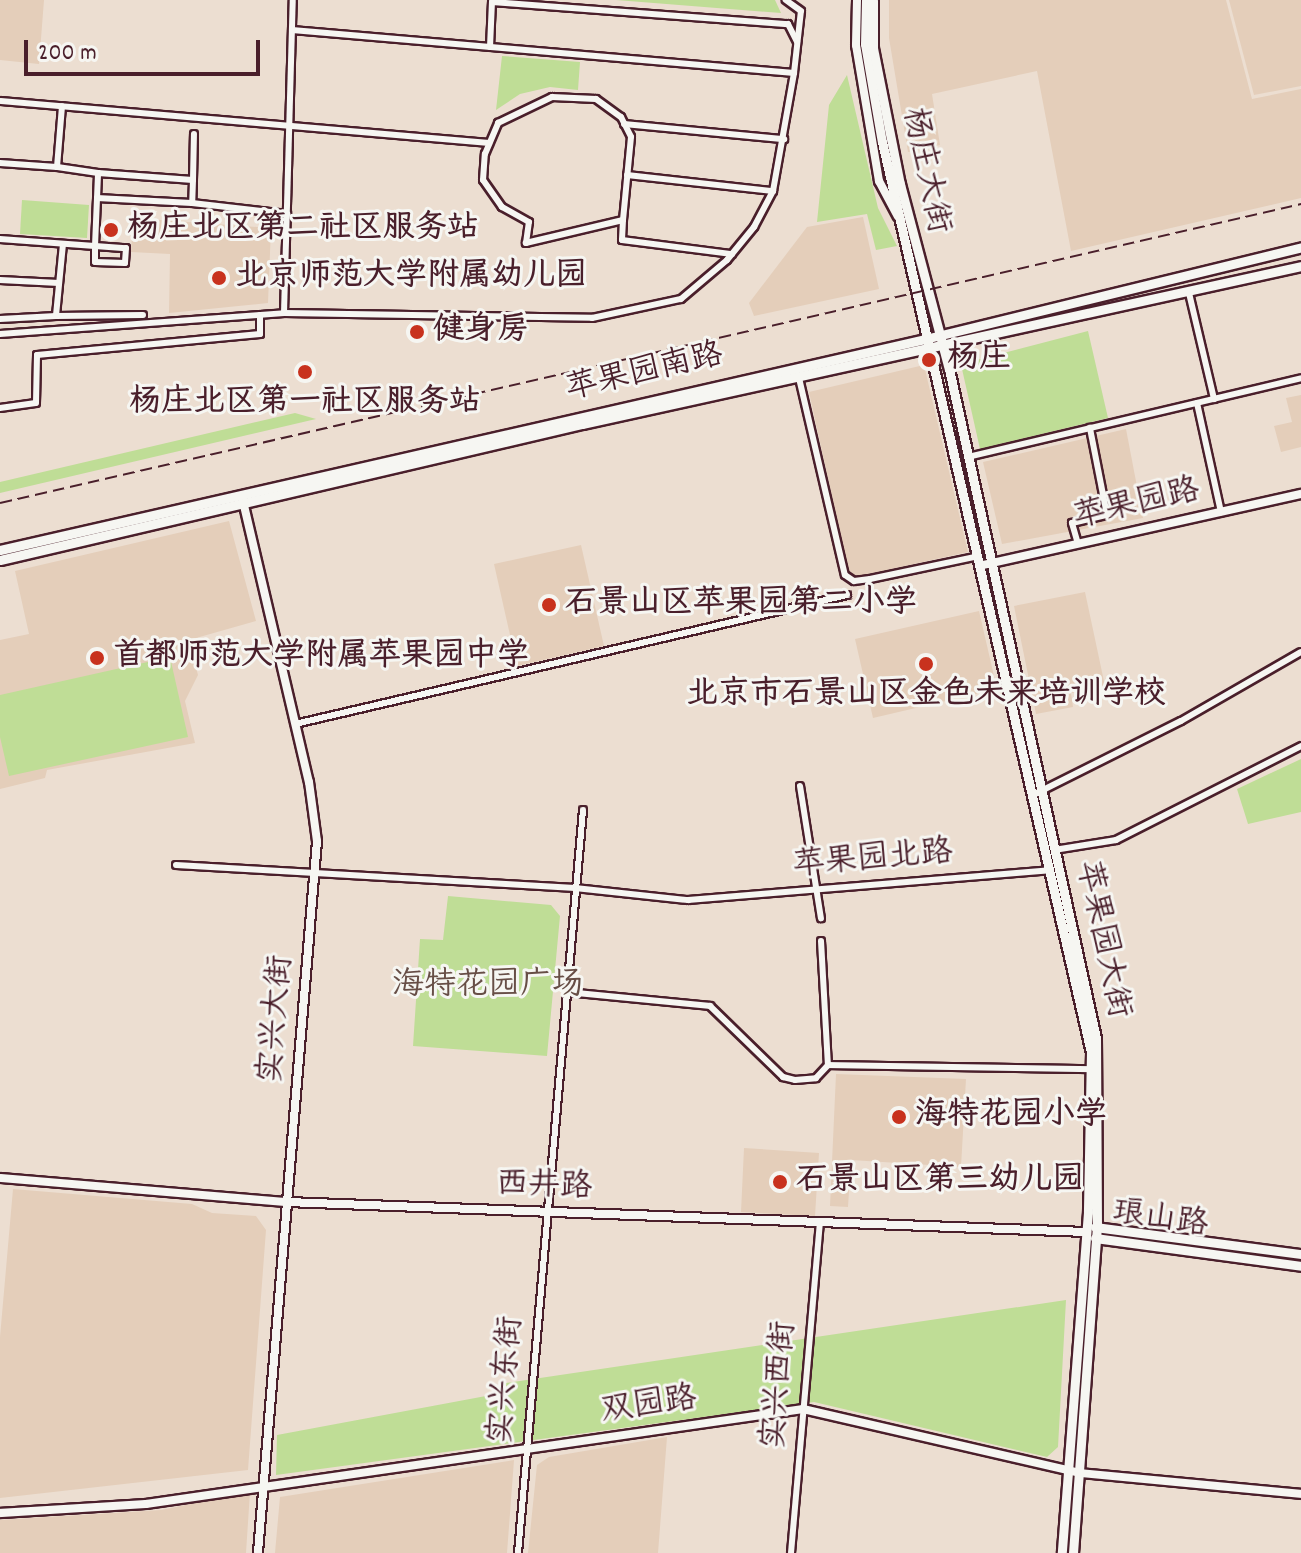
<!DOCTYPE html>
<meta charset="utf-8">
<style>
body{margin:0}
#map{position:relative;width:1301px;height:1553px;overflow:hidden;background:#ecded1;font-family:Dekko,"LXGW WenKai TC",sans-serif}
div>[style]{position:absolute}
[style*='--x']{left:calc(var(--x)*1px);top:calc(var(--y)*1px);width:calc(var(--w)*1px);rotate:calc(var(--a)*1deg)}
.built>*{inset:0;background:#e4ceba}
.green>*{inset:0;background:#bfdd96}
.roads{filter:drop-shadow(2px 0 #4a1f2b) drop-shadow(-2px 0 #4a1f2b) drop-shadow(0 2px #4a1f2b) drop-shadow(0 -2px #4a1f2b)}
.minor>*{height:6px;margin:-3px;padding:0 3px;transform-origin:3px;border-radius:3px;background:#f6f6f2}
.tertiary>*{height:8px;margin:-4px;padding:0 4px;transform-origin:4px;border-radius:4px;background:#f6f6f2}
.secondary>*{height:9px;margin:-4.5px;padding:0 4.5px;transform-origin:4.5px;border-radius:4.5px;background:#f6f6f2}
.rail>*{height:2px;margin-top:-1px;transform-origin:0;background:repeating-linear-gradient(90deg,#4a1f2b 0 12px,transparent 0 18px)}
.dots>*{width:22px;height:22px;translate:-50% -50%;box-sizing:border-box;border:4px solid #f6f6f2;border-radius:50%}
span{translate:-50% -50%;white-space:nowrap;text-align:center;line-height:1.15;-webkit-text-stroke:6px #f6f6f2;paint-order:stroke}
.street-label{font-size:32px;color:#4a1f2b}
.poi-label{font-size:32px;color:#4a1f2b;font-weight:700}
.left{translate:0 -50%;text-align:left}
.park-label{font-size:32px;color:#674e46}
.scale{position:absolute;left:24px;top:40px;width:236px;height:36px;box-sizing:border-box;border:4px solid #4a1f2b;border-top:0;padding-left:10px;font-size:24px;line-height:28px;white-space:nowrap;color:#4a1f2b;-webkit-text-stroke:6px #f6f6f2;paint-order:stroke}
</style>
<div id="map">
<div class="built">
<i style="clip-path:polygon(0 0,44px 0,39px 64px,0 60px)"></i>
<i style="clip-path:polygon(889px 0,1226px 0,1252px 99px,1301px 89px,1301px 198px,1071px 251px,1037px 71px,932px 94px,940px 145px,908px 152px,889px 38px)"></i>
<i style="clip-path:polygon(1229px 0,1301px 0,1301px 86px,1254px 95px)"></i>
<i style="clip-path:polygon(863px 217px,879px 289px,754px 316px,749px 303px,807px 227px)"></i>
<i style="clip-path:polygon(133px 218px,271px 228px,268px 303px,169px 313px,170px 254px,131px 252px)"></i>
<i style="clip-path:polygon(924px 365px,968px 552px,855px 577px,849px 574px,809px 392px)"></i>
<i style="clip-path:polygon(1301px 395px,1301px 447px,1281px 452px,1274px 426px,1292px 422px,1286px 398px)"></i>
<i style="clip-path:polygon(1126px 429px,1143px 518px,1002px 544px,983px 462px)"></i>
<i style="clip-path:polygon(229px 521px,256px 621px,189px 640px,198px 675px,185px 701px,195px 743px,47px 770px,45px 778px,0 789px,0 640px,29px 634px,15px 571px)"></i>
<i style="clip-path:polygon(581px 545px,604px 646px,517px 666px,494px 564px)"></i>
<i style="clip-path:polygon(1085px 592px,1105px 686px,1071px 693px,1073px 707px,1036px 714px,1014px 606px)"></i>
<i style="clip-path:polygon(979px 611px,997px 689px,873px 718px,855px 639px)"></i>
<i style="clip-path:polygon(836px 1074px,966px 1079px,961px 1167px,851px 1160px,848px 1207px,830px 1206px)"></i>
<i style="clip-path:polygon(744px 1148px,819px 1153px,815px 1216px,741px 1212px)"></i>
<i style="clip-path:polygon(13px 1189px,192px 1204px,212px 1213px,256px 1216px,266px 1230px,248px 1470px,0 1498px,0 1337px)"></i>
<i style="clip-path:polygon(667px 1437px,658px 1553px,528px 1553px,537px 1465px,549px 1457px)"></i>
<i style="clip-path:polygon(514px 1460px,507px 1553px,275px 1553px,280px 1497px)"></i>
<i style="clip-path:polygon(250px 1492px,246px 1553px,0 1553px,0 1520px,161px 1510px)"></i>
</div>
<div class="green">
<i style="clip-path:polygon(616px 0,775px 0,781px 13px)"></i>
<i style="clip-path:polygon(502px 56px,580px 62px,578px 90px,550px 87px,520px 94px,496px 110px)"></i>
<i style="clip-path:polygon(847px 75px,878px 208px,897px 246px,876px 250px,867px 214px,817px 222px,829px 105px)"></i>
<i style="clip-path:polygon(22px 200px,89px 205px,87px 238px,20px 234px)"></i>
<i style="clip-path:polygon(1088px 331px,1108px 418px,980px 449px,962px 369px,965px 363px)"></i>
<i style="clip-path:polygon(295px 413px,316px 419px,0 493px,0 482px)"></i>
<i style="clip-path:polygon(170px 657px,188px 737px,9px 776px,0 737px,0 695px)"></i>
<i style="clip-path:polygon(1301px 759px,1301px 812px,1248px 824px,1237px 789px)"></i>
<i style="clip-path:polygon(448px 896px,551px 905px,560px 916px,547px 1056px,413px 1046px,420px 939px,443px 940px)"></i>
<i style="clip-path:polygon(1066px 1300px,1058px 1447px,1047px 1457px,814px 1402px,276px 1475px,277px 1435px,502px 1393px,506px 1383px)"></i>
</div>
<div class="roads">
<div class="minor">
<i style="--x:292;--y:30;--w:504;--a:4.9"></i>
<i style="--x:794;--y:73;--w:62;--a:-83.6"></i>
<i style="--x:801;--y:11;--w:19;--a:-144"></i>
<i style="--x:490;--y:47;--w:45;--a:-87.5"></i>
<i style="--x:492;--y:2;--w:297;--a:4.3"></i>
<i style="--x:788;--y:24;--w:20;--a:63"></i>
<i style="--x:552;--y:97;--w:44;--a:2.6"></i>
<i style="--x:596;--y:99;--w:31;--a:36"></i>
<i style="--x:621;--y:117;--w:22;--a:63"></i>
<i style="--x:631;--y:137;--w:83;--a:95.5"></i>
<i style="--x:623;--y:220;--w:100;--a:166.7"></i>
<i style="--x:526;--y:243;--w:21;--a:-82"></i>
<i style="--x:529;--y:222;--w:31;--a:-151"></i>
<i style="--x:502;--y:207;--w:33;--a:-125"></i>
<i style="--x:483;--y:180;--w:26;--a:-86"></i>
<i style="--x:485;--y:154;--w:34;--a:-67"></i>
<i style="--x:498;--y:123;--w:60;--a:-25.7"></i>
<i style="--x:0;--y:101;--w:491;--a:4.9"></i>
<i style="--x:624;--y:124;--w:161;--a:5.4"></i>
<i style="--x:0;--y:163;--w:57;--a:4"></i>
<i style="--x:98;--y:173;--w:95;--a:4.2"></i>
<i style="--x:193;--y:180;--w:46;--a:-88.8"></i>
<i style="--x:627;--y:175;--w:147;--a:6.3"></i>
<i style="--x:193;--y:180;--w:23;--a:92"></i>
<i style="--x:192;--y:203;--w:96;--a:6.6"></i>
<i style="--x:97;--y:198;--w:95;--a:3"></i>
<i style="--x:623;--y:220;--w:20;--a:93"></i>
<i style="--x:622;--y:240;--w:111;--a:7.3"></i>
<i style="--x:0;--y:239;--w:95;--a:4.2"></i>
<i style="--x:95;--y:246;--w:31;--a:4"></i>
<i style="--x:126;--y:248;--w:15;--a:94"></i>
<i style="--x:125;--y:263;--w:30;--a:-178"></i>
<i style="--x:95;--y:262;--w:16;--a:-90"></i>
<i style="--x:95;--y:246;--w:73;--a:-87.6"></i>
<i style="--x:98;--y:173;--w:41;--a:-171.7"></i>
<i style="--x:57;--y:167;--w:61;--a:-85.3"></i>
<i style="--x:63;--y:244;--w:72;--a:95.6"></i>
<i style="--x:56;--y:316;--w:87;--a:-0.7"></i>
<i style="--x:0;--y:280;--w:59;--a:2.9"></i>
<i style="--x:1189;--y:293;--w:109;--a:76.7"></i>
<i style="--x:284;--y:313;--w:313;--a:-88.4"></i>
<i style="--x:0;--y:319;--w:56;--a:-3.1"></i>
<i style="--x:0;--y:334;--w:285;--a:-4.2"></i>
<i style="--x:284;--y:313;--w:308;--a:0.9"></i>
<i style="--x:592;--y:318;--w:91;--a:-12.1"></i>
<i style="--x:681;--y:299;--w:60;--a:-40.3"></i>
<i style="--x:727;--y:260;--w:43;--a:-50.7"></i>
<i style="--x:754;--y:227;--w:41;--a:-62.2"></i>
<i style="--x:773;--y:191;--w:120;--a:-79.9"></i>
<i style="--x:799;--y:378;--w:202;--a:76.9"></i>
<i style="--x:845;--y:575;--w:11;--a:34"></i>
<i style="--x:854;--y:581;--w:16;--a:-7"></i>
<i style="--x:870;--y:579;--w:111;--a:-11.9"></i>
<i style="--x:1197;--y:403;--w:112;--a:77.6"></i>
<i style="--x:0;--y:408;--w:36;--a:-8"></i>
<i style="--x:36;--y:403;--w:48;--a:-88.8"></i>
<i style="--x:37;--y:355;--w:224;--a:-5.4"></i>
<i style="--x:260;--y:334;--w:19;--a:-90"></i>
<i style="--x:968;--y:457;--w:342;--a:-13.3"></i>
<i style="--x:1078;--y:544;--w:22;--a:-106"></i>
<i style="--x:1072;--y:523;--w:36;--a:-13"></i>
<i style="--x:1107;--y:515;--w:89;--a:-101.1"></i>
<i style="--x:295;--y:724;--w:567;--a:-13.15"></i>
<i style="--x:800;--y:786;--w:134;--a:81"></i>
<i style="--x:1035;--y:794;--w:163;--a:-26.6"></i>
<i style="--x:1181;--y:721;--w:138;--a:-29.9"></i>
<i style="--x:1054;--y:850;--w:63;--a:-9.2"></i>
<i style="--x:1116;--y:840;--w:208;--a:-26.9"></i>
<i style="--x:176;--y:865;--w:400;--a:3.3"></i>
<i style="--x:575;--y:888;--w:114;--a:6.1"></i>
<i style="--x:688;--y:900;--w:363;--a:-4.7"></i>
<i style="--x:821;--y:941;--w:124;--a:86.8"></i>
<i style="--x:567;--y:992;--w:144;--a:5.6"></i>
<i style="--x:710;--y:1006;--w:102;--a:44.2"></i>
<i style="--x:783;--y:1077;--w:12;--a:14"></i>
<i style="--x:795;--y:1080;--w:21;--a:-5"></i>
<i style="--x:816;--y:1078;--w:18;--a:-47"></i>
<i style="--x:828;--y:1065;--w:264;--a:0.9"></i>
<i style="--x:518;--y:1553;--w:746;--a:-85"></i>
<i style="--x:791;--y:1553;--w:332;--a:-85"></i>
</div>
<div class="tertiary">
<i style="--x:857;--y:0;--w:45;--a:91.3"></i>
<i style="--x:856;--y:45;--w:138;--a:80.4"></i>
<i style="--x:879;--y:181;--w:40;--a:62"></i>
<i style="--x:242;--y:497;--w:293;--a:76.8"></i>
<i style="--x:309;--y:782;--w:60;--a:82.3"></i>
<i style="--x:317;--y:841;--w:714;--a:94.74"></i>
<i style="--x:983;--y:565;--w:326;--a:-12.6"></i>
<i style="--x:0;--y:1178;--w:288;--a:4.8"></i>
<i style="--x:287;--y:1202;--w:801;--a:2.15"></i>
<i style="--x:0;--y:1513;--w:146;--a:-3.5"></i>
<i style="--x:146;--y:1504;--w:664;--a:-8.23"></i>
<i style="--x:803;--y:1409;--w:284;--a:13"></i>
<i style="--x:1080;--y:1473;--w:222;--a:5.4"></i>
</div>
<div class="secondary">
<i style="--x:866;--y:0;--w:44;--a:91.3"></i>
<i style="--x:865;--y:44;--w:99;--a:80.2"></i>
<i style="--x:882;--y:142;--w:934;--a:77.07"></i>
<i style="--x:1091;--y:1052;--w:160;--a:91.1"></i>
<i style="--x:1088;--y:1212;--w:342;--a:94.4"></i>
<i style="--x:873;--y:0;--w:48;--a:90"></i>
<i style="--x:873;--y:48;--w:139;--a:78.8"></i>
<i style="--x:900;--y:184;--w:191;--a:75.2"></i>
<i style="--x:949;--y:369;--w:685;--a:77.61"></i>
<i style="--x:1096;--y:1038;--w:188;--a:89.7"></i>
<i style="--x:1097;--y:1226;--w:328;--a:94.2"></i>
<i style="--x:0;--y:550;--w:953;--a:-12.85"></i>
<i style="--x:929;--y:338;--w:383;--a:-13.7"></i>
<i style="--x:0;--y:560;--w:598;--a:-13.15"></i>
<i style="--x:582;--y:424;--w:736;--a:-12.39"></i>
<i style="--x:1095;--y:1227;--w:208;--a:7.5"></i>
<i style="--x:1095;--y:1238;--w:208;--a:7.7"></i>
</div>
</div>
<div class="rail">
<i style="--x:0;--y:503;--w:1335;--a:-12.94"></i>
</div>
<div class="dots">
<i style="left:111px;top:230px;background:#c8321e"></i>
<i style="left:219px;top:278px;background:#c8321e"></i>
<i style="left:417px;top:332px;background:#c8321e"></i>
<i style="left:929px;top:360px;background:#c8321e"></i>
<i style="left:305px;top:372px;background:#c8321e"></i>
<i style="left:549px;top:605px;background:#c8321e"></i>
<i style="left:97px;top:658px;background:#c8321e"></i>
<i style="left:926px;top:664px;background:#c8321e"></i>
<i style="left:899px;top:1117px;background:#c8321e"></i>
<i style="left:780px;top:1182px;background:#c8321e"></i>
</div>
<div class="street-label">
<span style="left:924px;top:171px;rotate:78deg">杨庄大街</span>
<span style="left:645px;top:374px;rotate:-13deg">苹果园南路</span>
<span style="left:1137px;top:506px;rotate:-13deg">苹果园路</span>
<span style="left:873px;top:861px;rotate:-5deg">苹果园北路</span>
<span style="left:1101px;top:940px;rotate:78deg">苹果园大街</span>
<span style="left:278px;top:1019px;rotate:-85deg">实兴大街</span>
<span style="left:544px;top:1188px;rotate:2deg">西井路</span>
<span style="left:1160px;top:1221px;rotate:8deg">琅山路</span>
<span style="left:508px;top:1380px;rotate:-85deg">实兴东街</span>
<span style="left:781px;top:1385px;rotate:-85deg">实兴西街</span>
<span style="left:649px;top:1407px;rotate:-8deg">双园路</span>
</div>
<div class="poi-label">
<span class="left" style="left:127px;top:230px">杨庄北区第二社区服务站</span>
<span class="left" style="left:235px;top:278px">北京师范大学附属幼儿园</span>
<span class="left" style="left:433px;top:332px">健身房</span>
<span class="left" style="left:947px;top:360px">杨庄</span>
<span style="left:305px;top:404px">杨庄北区第一社区服务站</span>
<span class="left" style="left:565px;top:605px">石景山区苹果园第二小学</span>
<span class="left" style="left:113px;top:658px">首都师范大学附属苹果园中学</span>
<span style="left:926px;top:696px">北京市石景山区金色未来培训学校</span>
<span class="left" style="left:915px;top:1117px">海特花园小学</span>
<span class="left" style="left:796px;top:1182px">石景山区第三幼儿园</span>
</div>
<div class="park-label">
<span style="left:488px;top:987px">海特花园广场</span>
</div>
<div class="scale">200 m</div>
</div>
